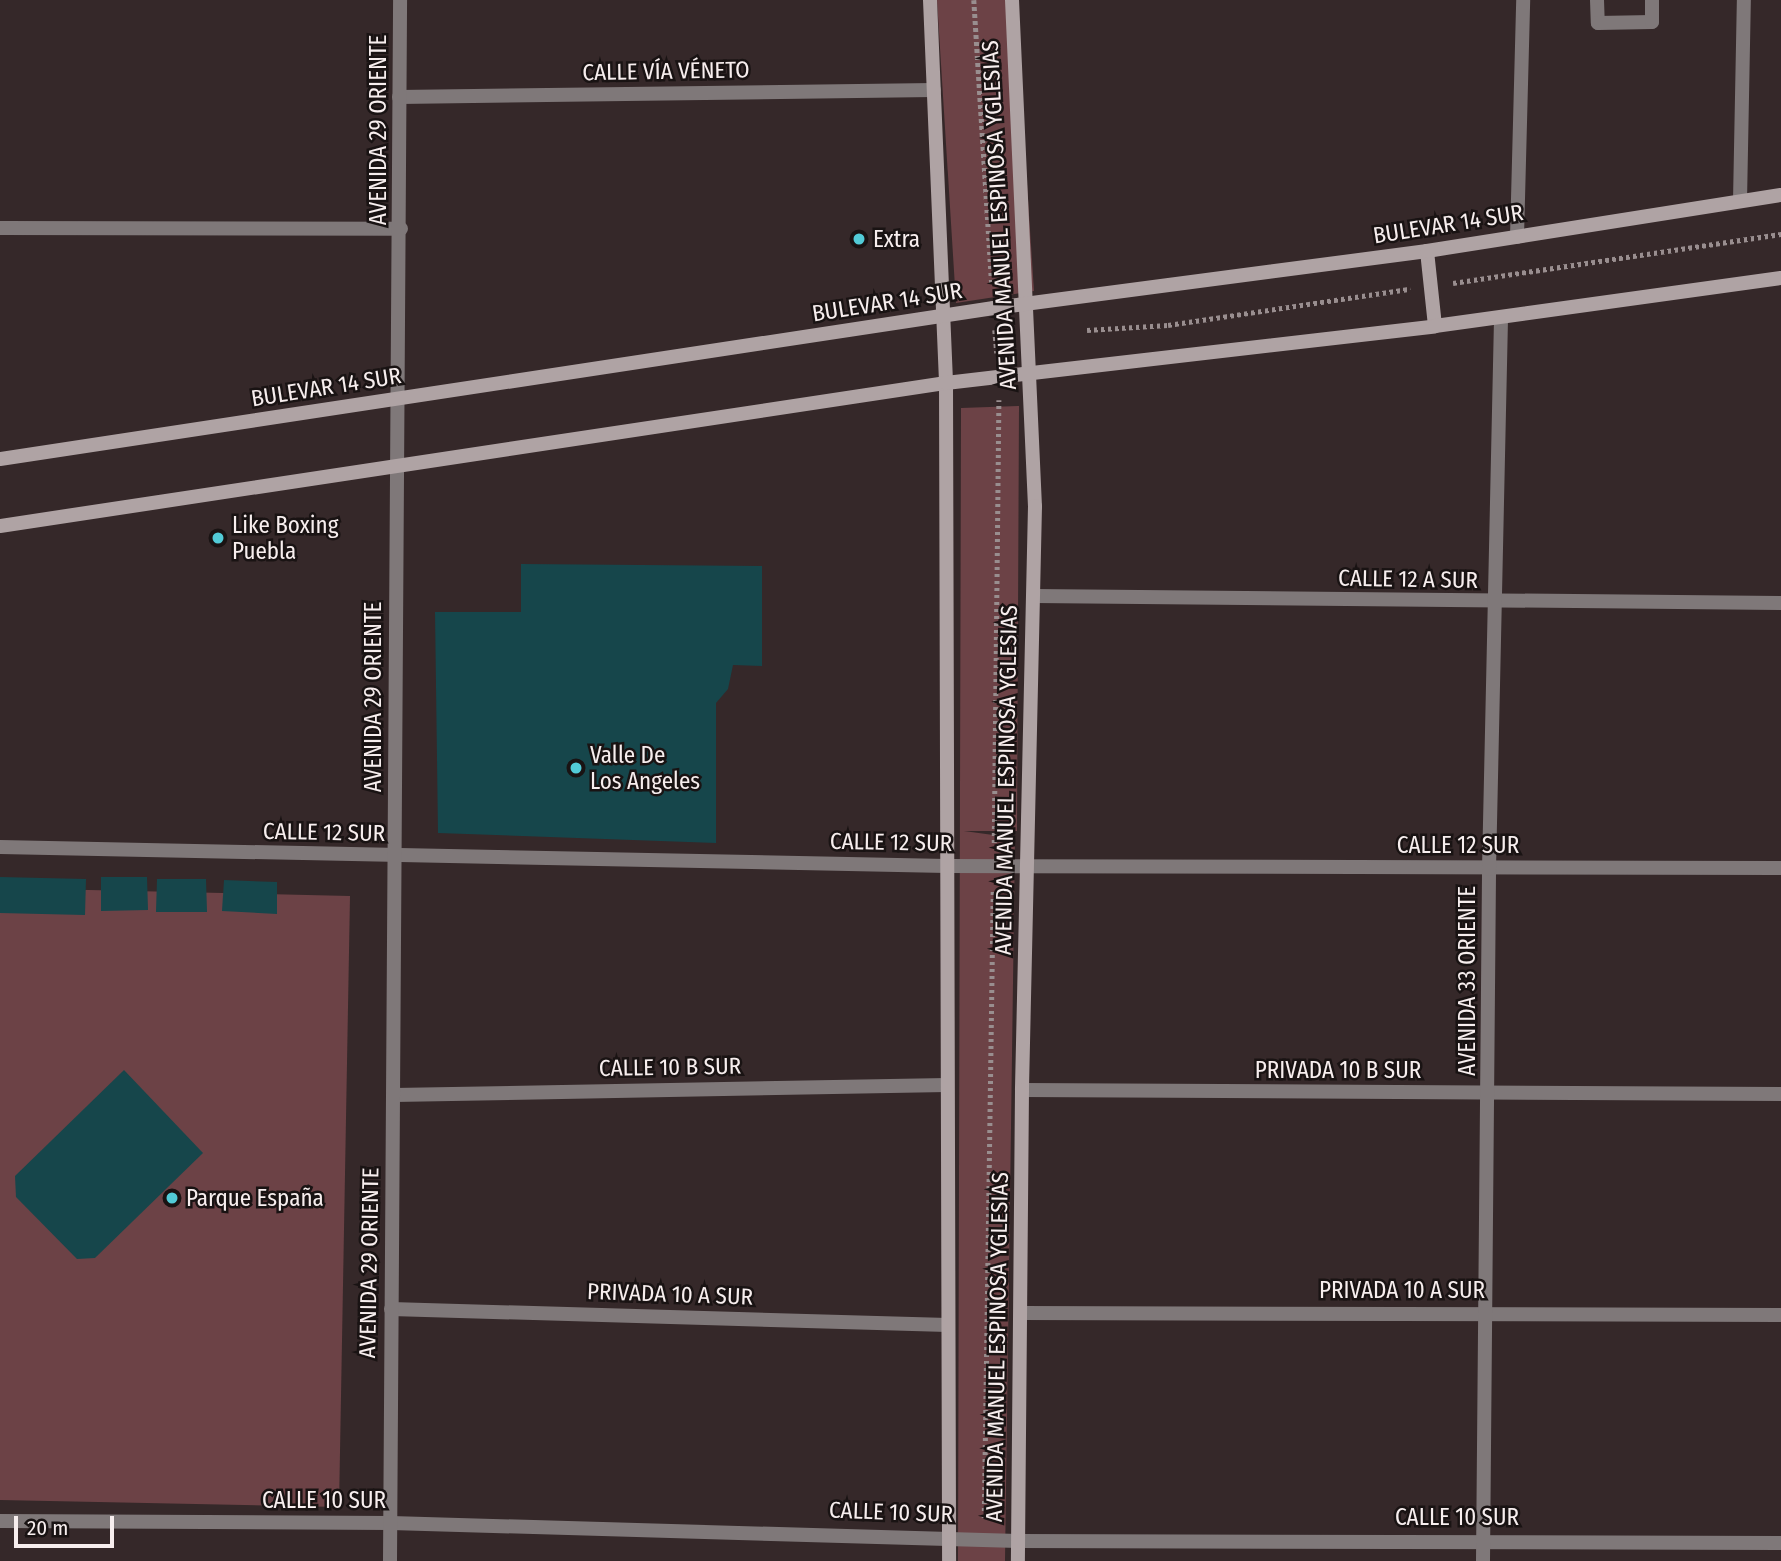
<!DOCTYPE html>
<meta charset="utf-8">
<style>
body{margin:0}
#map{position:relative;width:1781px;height:1561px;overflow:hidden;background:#352829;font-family:"Fira Sans Condensed",sans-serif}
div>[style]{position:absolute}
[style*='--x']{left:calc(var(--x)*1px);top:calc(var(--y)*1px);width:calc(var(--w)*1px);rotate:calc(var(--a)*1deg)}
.green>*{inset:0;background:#6c4246}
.building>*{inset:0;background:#16464b}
.path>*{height:4.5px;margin-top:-2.25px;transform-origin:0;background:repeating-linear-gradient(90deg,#998e8f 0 3.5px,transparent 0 7px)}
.lane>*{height:14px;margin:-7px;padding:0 7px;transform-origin:7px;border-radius:7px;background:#7f7879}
.street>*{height:14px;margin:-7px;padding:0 7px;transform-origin:7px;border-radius:7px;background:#7f7879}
.secondary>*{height:14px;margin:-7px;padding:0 7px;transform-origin:7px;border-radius:7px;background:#afa3a4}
.dots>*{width:19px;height:19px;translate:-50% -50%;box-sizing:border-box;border:4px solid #191313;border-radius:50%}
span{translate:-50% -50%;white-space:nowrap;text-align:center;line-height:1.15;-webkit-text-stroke:5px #191313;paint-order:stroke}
.street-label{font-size:23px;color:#f7eeee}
.poi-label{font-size:23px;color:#f7eeee}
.left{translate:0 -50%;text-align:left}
.scale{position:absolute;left:14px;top:1516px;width:100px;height:32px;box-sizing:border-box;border:4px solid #f7eeee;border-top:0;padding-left:9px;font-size:21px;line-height:24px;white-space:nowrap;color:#f7eeee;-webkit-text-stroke:5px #191313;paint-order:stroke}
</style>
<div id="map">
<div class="green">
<i style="clip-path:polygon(937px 0,1015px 0,1034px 291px,956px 303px)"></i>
<i style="clip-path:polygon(1019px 406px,1017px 831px,964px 831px,1015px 838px,1005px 1561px,958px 1561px,961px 408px)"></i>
<i style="clip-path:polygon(0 888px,350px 896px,339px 1507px,0 1500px)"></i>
</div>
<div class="building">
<i style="clip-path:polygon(521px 564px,762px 566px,762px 666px,733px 665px,728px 689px,716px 703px,716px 843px,438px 833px,435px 612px,521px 612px)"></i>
<i style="clip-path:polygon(0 877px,86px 879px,85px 915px,0 913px)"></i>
<i style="clip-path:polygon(101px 877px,147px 877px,148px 910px,101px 911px)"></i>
<i style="clip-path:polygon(157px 879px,206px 879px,207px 912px,156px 912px)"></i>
<i style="clip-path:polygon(224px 880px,277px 882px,277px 914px,222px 911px)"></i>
<i style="clip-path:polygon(124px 1070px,203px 1153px,95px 1258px,77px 1259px,16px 1197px,15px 1176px)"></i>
</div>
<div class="path">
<i style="--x:974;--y:0;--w:287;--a:86.4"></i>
<i style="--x:1453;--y:283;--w:332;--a:-8.5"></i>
<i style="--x:995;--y:330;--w:23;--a:85"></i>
<i style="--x:1087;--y:330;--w:81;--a:-3.5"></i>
<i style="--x:1168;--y:325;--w:245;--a:-8.5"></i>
<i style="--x:994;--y:843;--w:443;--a:-89.4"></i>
<i style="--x:984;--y:1518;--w:628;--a:-89.18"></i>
</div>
<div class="lane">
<i style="--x:1597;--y:0;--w:23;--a:88"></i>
<i style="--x:1598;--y:23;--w:54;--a:-1.1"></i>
<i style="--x:1652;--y:22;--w:22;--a:-90"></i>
</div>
<div class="street">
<i style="--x:399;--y:97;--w:535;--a:-0.75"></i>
<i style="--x:1740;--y:201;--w:201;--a:-88.9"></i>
<i style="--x:0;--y:228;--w:401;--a:0.1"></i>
<i style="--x:1517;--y:237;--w:237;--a:-88.5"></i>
<i style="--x:1034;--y:596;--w:747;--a:0.54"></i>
<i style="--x:0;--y:847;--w:947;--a:1.15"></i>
<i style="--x:947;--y:866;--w:834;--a:0.14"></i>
<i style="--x:1022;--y:1090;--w:759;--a:0.3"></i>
<i style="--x:394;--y:1095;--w:553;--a:-1.04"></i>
<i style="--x:391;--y:1309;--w:557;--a:1.65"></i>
<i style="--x:1022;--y:1313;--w:759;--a:0.15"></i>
<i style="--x:0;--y:1521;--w:391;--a:0.3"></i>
<i style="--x:391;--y:1523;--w:627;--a:1.64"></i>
<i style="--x:1018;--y:1541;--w:763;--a:0.15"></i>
<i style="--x:390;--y:1561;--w:1561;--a:-89.63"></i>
<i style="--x:1483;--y:1561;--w:692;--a:-89.5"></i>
<i style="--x:1489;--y:869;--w:552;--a:-88.75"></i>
</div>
<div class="secondary">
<i style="--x:930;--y:0;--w:383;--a:87.6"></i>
<i style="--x:946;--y:383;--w:1178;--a:89.85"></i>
<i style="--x:1012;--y:0;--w:507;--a:87.4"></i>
<i style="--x:1035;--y:506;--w:584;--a:91.28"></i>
<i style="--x:1022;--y:1090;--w:471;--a:90.5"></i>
<i style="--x:1427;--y:251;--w:75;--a:83.9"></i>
<i style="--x:0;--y:459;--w:1005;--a:-8.64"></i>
<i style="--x:994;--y:308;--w:437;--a:-7.5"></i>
<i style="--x:1427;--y:251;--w:358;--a:-9"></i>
<i style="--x:0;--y:526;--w:957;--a:-8.6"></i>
<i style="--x:946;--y:383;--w:492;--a:-6.6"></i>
<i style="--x:1435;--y:326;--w:349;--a:-7.9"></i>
</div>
<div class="dots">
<i style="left:859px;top:239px;background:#52cbd7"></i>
<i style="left:218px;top:538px;background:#52cbd7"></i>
<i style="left:576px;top:768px;background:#52cbd7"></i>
<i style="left:172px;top:1198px;background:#52cbd7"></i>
</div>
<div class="street-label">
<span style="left:666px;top:71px;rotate:-1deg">CALLE VÍA VÉNETO</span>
<span style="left:378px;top:130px;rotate:-90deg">AVENIDA 29 ORIENTE</span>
<span style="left:999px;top:215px;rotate:-93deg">AVENIDA MANUEL ESPINOSA YGLESIAS</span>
<span style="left:1448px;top:224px;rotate:-9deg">BULEVAR 14 SUR</span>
<span style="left:887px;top:302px;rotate:-9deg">BULEVAR 14 SUR</span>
<span style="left:326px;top:387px;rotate:-9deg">BULEVAR 14 SUR</span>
<span style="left:1408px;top:579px;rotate:1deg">CALLE 12 A SUR</span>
<span style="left:373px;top:697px;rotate:-90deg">AVENIDA 29 ORIENTE</span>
<span style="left:1006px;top:780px;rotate:-89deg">AVENIDA MANUEL ESPINOSA YGLESIAS</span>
<span style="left:324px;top:832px;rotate:1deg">CALLE 12 SUR</span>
<span style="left:891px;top:842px;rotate:1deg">CALLE 12 SUR</span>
<span style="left:1458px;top:845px">CALLE 12 SUR</span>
<span style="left:1467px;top:981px;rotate:-90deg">AVENIDA 33 ORIENTE</span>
<span style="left:670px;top:1067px;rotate:-1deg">CALLE 10 B SUR</span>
<span style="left:1338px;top:1070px">PRIVADA 10 B SUR</span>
<span style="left:369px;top:1263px;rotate:-89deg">AVENIDA 29 ORIENTE</span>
<span style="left:1402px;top:1290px">PRIVADA 10 A SUR</span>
<span style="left:670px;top:1294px;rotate:2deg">PRIVADA 10 A SUR</span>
<span style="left:997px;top:1347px;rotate:-89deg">AVENIDA MANUEL ESPINOSA YGLESIAS</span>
<span style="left:324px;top:1500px">CALLE 10 SUR</span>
<span style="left:891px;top:1512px;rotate:2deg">CALLE 10 SUR</span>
<span style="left:1457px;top:1517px">CALLE 10 SUR</span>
</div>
<div class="poi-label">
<span class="left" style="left:873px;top:239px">Extra</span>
<span class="left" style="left:232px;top:538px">Like Boxing<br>Puebla</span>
<span class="left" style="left:590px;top:768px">Valle De<br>Los Angeles</span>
<span class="left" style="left:186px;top:1198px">Parque España</span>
</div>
<div class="scale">20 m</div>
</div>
